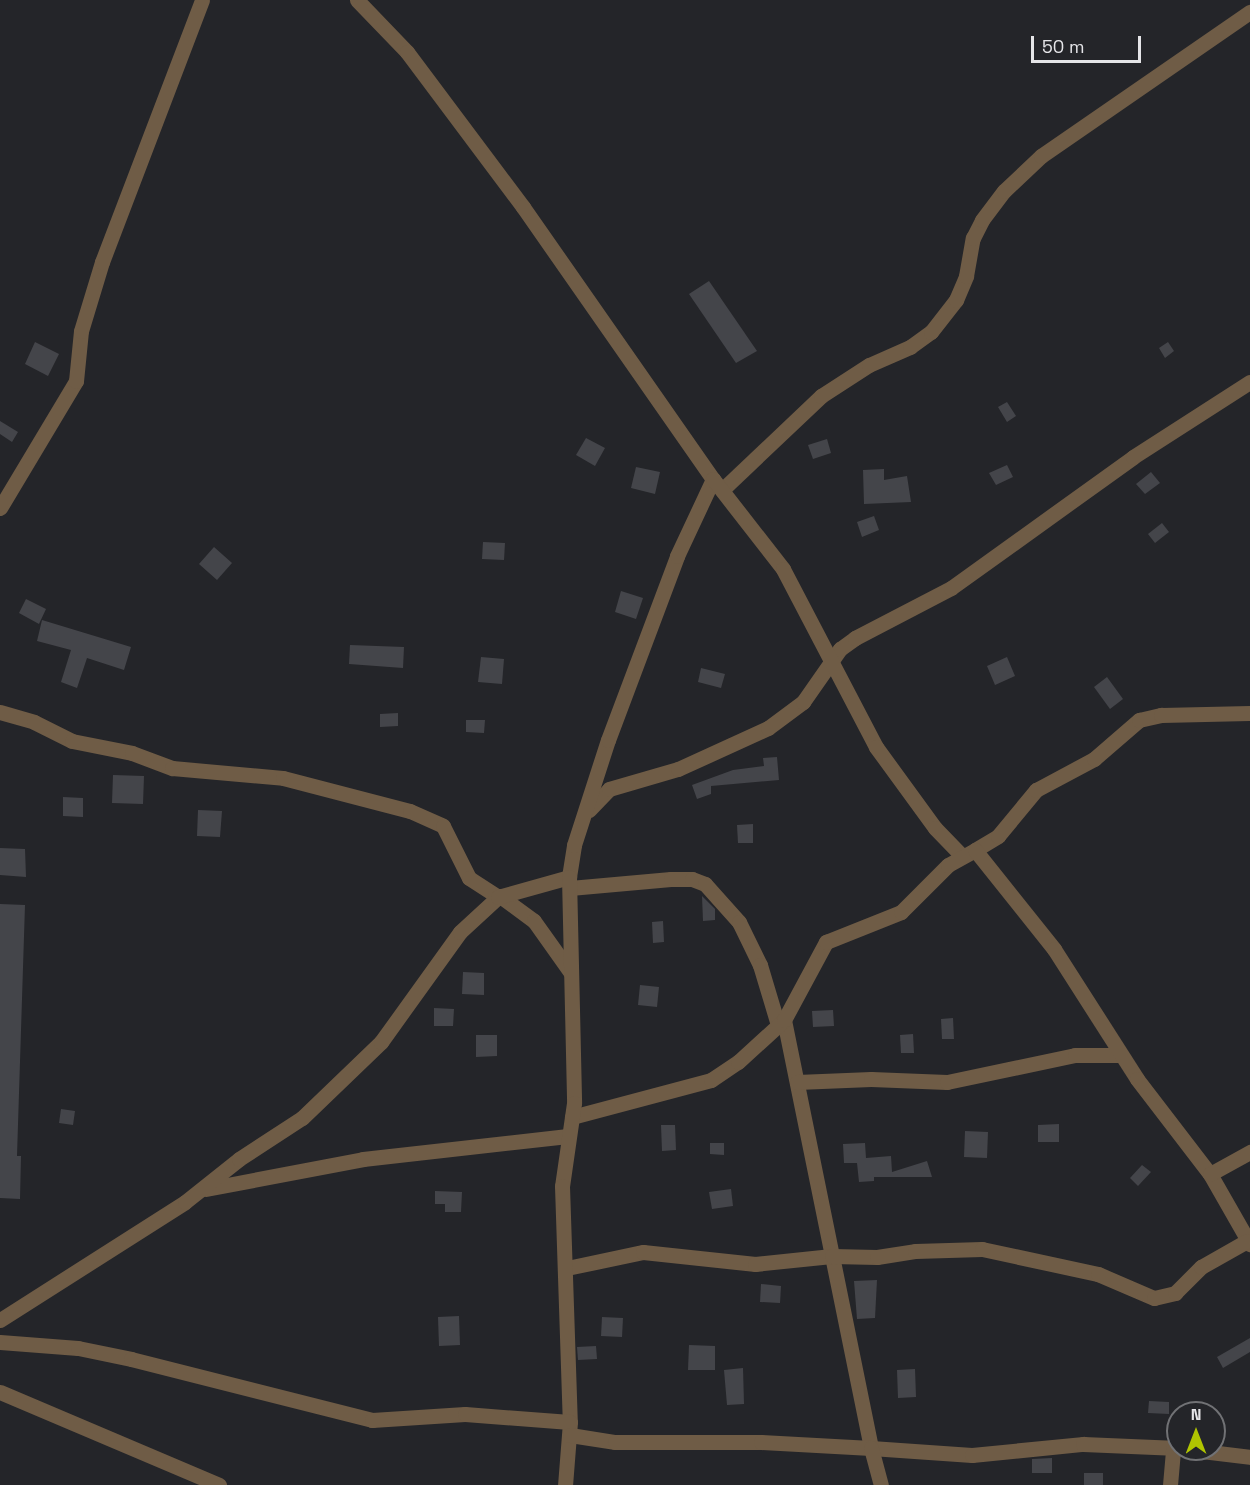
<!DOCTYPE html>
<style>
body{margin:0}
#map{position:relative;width:1250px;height:1485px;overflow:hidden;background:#242529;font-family:"Space Grotesk",sans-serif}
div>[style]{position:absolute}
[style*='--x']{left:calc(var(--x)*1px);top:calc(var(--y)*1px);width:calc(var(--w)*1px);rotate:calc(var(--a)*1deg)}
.building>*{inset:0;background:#44454a}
.street>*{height:15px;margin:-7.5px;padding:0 7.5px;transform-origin:7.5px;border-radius:7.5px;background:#6f5c46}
span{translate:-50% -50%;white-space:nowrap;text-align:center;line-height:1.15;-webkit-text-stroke:6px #242529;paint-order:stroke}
.north{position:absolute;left:1166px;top:1401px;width:60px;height:60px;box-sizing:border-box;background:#242529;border:2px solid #717275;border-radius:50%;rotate:0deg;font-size:16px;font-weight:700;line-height:24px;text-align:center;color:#e5e5e8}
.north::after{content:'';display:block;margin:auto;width:21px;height:27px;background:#b0c501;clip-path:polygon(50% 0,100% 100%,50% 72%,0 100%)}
.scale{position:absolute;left:1031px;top:36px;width:110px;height:27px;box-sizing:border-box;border:3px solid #e5e5e8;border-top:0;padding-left:8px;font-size:18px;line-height:21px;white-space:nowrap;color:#e5e5e8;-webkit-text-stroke:4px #242529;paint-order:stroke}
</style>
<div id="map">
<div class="building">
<i style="clip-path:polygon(709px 281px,757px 351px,736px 363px,689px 294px)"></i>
<i style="clip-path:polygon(35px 342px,59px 354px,48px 376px,25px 364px)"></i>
<i style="clip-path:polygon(1168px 342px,1174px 351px,1165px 358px,1159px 348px)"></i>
<i style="clip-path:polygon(1007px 402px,1016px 416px,1007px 422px,998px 407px)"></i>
<i style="clip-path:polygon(0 421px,18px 432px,12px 442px,0 434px)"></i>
<i style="clip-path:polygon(586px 438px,605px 448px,595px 466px,576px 455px)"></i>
<i style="clip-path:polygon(827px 439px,831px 453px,813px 459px,808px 445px)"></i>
<i style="clip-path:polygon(1007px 465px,1013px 477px,996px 485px,989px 473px)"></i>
<i style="clip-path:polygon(636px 467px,660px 472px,655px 494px,631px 488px)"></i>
<i style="clip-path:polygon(884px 469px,884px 480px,907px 476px,911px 502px,864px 504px,863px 470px)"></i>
<i style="clip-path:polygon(1151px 472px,1160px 483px,1145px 494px,1136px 484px)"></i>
<i style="clip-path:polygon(874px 516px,879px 530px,862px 537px,857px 522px)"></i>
<i style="clip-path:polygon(1162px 523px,1169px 532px,1155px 543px,1148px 534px)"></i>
<i style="clip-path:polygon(483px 542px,505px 543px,504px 560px,482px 559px)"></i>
<i style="clip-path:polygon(214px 547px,232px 563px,217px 580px,199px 564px)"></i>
<i style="clip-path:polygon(621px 591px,643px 598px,636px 619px,615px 612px)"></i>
<i style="clip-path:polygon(26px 599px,46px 609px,39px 624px,19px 613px)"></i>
<i style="clip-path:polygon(42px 620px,131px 647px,124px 670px,87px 658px,77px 688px,61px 682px,71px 650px,37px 641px)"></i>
<i style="clip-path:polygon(350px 645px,404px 647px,403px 668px,349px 664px)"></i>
<i style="clip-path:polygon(481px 657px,504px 659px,502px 684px,478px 682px)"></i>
<i style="clip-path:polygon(1007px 657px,1015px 676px,995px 685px,987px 666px)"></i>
<i style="clip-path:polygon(701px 668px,725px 674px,721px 688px,698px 682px)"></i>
<i style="clip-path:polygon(1107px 677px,1123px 699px,1110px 709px,1094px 687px)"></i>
<i style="clip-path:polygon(398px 713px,398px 726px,380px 727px,380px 714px)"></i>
<i style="clip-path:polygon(466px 720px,485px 720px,484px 733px,466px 732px)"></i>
<i style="clip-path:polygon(777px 757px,779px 780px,711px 786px,711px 794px,697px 799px,692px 785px,733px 770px,764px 766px,763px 758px)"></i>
<i style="clip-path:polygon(113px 775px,144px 776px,143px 804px,112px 803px)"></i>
<i style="clip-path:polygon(63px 797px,83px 798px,83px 817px,63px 816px)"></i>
<i style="clip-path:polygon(198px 810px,222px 811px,220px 837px,197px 836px)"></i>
<i style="clip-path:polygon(753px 824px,753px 843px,738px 843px,737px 825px)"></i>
<i style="clip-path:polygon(0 848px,25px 849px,26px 877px,0 875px)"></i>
<i style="clip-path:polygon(702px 896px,715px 909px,715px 920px,703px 921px)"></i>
<i style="clip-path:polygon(0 904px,25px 905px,17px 1156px,21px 1156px,20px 1199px,0 1198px)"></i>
<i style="clip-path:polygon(663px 921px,664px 942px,653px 943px,652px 922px)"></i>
<i style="clip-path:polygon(463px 972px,484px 973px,484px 995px,462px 994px)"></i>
<i style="clip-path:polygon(640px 985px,659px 987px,657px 1007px,638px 1005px)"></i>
<i style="clip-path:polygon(434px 1008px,454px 1009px,453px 1026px,434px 1026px)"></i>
<i style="clip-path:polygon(833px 1010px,834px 1026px,813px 1027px,812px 1011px)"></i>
<i style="clip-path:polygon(953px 1018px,954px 1039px,942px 1039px,941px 1019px)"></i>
<i style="clip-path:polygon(913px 1034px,914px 1053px,901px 1053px,900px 1035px)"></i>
<i style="clip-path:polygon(476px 1035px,497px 1035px,497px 1056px,476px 1057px)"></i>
<i style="clip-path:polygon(61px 1109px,75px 1111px,73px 1125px,59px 1123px)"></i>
<i style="clip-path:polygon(1059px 1124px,1059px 1142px,1038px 1142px,1038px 1125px)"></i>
<i style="clip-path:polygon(661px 1125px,675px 1125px,676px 1150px,662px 1151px)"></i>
<i style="clip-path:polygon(965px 1131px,988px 1132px,987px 1158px,964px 1157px)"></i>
<i style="clip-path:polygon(710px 1143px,724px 1143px,724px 1155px,710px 1154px)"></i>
<i style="clip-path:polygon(865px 1143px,866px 1158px,891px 1156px,892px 1172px,927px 1161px,932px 1177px,874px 1177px,874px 1181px,859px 1182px,857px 1163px,844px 1163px,843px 1144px)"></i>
<i style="clip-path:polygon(1142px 1165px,1151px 1172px,1138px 1186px,1130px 1178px)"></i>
<i style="clip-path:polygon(731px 1189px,733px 1206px,712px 1209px,709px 1192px)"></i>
<i style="clip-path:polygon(435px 1191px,462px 1192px,461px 1212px,445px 1212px,445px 1204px,435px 1204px)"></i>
<i style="clip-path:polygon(877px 1280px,875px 1318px,857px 1319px,854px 1281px)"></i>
<i style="clip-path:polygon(761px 1284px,781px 1286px,780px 1303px,760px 1302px)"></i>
<i style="clip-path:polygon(459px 1316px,460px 1345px,439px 1346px,438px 1317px)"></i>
<i style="clip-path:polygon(602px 1317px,623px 1318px,622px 1337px,601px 1336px)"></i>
<i style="clip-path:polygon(1250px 1338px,1250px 1352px,1223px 1368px,1217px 1357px)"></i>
<i style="clip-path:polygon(689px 1345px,715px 1346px,715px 1370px,688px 1370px)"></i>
<i style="clip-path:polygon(596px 1346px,597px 1359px,578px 1360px,577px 1347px)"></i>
<i style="clip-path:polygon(743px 1368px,744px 1404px,727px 1405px,724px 1370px)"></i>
<i style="clip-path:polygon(915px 1369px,916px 1397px,898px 1398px,897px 1370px)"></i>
<i style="clip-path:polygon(1149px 1401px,1169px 1402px,1169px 1414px,1148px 1413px)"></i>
<i style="clip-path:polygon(1052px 1458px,1052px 1473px,1032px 1473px,1032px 1459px)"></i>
<i style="clip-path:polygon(1084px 1473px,1103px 1473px,1103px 1485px,1084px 1485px)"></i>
</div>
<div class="street">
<i style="--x:357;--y:0;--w:72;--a:46.1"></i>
<i style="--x:407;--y:52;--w:194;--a:53.2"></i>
<i style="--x:523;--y:207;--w:332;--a:55.1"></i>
<i style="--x:722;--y:490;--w:137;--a:-43.5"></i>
<i style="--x:821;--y:396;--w:57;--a:-32.9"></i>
<i style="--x:869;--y:365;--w:45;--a:-23.7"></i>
<i style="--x:910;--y:347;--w:26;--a:-36"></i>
<i style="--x:931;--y:332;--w:41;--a:-52"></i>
<i style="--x:956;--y:300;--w:26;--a:-67"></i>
<i style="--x:966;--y:276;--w:39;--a:-80"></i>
<i style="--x:973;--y:238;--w:20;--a:-63"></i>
<i style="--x:982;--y:220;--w:36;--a:-53"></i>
<i style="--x:1004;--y:191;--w:51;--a:-43.4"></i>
<i style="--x:1041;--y:156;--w:254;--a:-34.6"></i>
<i style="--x:0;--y:508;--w:148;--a:-59.1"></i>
<i style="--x:76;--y:381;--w:50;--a:-84.3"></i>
<i style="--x:81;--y:331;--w:72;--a:-73.1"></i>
<i style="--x:102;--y:262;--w:280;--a:-69.1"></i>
<i style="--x:0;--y:712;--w:35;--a:16"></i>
<i style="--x:34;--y:722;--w:42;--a:26.6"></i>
<i style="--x:72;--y:741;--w:61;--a:11.3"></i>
<i style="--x:132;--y:753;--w:43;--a:20.6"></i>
<i style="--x:172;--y:768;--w:111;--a:5.1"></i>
<i style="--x:283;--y:778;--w:131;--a:14.6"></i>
<i style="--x:410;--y:811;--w:36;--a:24"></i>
<i style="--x:443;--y:826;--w:58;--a:63.4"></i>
<i style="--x:469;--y:878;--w:35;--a:33"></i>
<i style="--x:589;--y:810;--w:29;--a:-46"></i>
<i style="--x:609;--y:789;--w:72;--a:-16.2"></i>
<i style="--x:678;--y:769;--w:99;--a:-24.5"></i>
<i style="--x:768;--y:728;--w:44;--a:-36.6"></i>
<i style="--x:803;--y:702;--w:65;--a:-55.1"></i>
<i style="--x:840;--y:649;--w:19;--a:-36"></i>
<i style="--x:855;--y:638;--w:108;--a:-27.5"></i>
<i style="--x:951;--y:588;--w:224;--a:-35.7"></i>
<i style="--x:1133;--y:457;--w:139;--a:-32.7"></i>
<i style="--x:975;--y:850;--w:27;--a:-31"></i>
<i style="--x:998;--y:836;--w:60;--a:-50.4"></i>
<i style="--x:1036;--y:790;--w:66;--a:-28.1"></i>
<i style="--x:1094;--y:759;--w:60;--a:-40.9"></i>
<i style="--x:1139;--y:720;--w:23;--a:-13"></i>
<i style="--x:1161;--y:715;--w:89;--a:-1.3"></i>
<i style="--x:569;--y:877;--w:32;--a:-81"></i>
<i style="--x:574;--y:845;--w:110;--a:-72.1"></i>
<i style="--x:608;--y:740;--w:197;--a:-69.4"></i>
<i style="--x:677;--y:556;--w:85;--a:-64.9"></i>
<i style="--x:713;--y:479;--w:114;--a:52.1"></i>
<i style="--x:783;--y:569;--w:201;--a:62.4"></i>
<i style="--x:876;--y:747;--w:100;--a:53.9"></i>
<i style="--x:935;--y:828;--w:39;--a:46"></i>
<i style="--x:570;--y:888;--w:101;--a:-5.1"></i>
<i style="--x:671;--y:879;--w:21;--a:0"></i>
<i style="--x:692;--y:879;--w:14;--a:21"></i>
<i style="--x:705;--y:884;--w:51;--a:48.2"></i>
<i style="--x:739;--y:922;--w:48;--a:64"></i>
<i style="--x:760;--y:965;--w:63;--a:73.3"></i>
<i style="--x:500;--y:896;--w:42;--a:36.3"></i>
<i style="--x:534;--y:921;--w:64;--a:54.6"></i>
<i style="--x:784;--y:1020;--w:437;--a:78.5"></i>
<i style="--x:871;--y:1448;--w:101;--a:4"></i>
<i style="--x:972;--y:1455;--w:112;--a:-5.7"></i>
<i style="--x:1083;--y:1444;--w:95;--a:2.4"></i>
<i style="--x:797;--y:1082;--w:74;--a:-2.3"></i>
<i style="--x:871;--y:1079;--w:76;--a:2.3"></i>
<i style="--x:947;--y:1082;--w:131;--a:-11.9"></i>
<i style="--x:1075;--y:1055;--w:45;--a:0"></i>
<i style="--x:572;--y:1117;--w:144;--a:-14.9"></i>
<i style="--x:711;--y:1080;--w:32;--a:-34"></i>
<i style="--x:738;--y:1062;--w:62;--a:-42.4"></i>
<i style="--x:784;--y:1020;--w:89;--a:-61.7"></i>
<i style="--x:826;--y:942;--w:81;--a:-21.8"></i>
<i style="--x:901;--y:912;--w:66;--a:-45"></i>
<i style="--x:948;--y:865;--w:31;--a:-29"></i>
<i style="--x:975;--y:850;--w:127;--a:51.4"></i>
<i style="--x:1054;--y:949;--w:154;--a:57.4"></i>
<i style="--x:1137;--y:1079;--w:120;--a:52.5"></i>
<i style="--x:1210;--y:1174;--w:81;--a:60.3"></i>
<i style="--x:1210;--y:1174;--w:46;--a:-28.8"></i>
<i style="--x:206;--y:1189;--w:160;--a:-10.8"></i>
<i style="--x:363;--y:1159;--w:206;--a:-6.4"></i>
<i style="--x:567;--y:1268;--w:78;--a:-11.9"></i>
<i style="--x:643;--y:1252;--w:113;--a:6.1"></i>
<i style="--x:755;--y:1264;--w:77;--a:-5.9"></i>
<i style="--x:832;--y:1256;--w:45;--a:1.3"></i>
<i style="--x:877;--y:1257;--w:38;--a:-9"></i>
<i style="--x:915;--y:1251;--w:67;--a:-1.7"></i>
<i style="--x:982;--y:1249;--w:119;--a:12.2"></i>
<i style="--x:1098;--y:1274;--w:61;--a:23.2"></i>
<i style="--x:1154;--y:1298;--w:22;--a:-13"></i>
<i style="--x:1175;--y:1293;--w:37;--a:-45"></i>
<i style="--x:1201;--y:1267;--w:53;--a:-29.5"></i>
<i style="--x:0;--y:1320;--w:219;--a:-32.5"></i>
<i style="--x:185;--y:1202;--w:69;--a:-38.5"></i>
<i style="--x:239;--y:1159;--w:75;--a:-33.1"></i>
<i style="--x:302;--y:1118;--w:110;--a:-43.9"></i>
<i style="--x:381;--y:1042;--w:135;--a:-54.3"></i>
<i style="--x:460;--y:932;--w:52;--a:-42.6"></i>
<i style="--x:498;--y:897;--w:74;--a:-15.7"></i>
<i style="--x:569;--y:877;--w:226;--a:88.7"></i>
<i style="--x:574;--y:1103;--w:84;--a:98.2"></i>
<i style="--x:562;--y:1186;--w:236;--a:88.1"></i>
<i style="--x:570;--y:1422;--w:63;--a:94.5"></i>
<i style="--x:0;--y:1342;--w:78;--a:4.4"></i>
<i style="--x:78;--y:1348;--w:54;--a:11.7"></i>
<i style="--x:131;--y:1359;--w:249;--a:14.2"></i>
<i style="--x:372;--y:1420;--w:93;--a:-3.7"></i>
<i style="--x:465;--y:1414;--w:105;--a:4.4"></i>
<i style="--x:0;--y:1392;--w:238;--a:23"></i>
<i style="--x:570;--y:1435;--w:46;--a:8.8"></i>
<i style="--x:615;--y:1442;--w:146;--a:0"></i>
<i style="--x:761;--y:1442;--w:110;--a:3.1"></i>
<i style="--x:871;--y:1448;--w:38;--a:75"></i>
<i style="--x:1185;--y:1449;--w:65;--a:7"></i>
<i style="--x:1170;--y:1485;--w:37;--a:-85"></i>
</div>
<div class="north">N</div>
<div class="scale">50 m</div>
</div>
